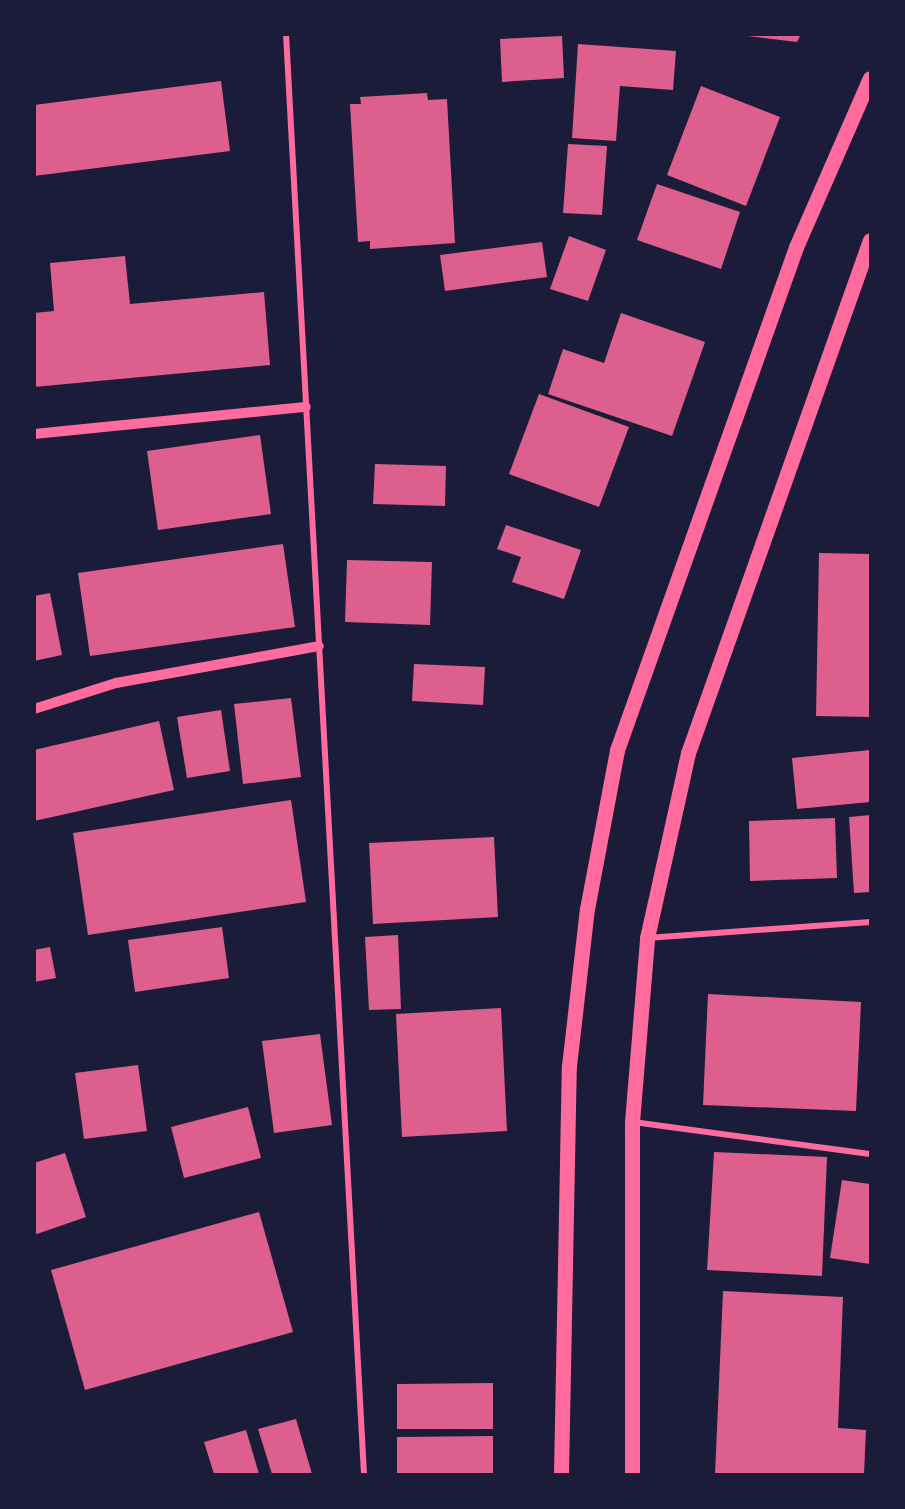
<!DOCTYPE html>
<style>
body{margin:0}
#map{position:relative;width:905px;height:1509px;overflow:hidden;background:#1b1b3a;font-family:Inter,sans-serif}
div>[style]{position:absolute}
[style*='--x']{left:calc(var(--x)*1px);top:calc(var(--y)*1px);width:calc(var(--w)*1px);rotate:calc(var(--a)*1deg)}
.building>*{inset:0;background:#dd5f8e}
.minor>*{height:6px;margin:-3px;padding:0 3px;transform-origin:3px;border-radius:3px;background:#ff6b9d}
.tertiary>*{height:10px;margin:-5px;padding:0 5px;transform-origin:5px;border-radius:5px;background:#ff6b9d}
.primary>*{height:15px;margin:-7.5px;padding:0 7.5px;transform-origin:7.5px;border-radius:7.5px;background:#ff6b9d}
span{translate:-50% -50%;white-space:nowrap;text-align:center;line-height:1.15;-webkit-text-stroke:4.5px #1b1b3a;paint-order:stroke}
.frame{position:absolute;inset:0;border:36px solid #1b1b3a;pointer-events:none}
</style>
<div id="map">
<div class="building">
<i style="clip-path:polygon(731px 34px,801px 34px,797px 42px)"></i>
<i style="clip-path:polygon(562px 36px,564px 78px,502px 82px,500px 39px)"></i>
<i style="clip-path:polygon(578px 44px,676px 51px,673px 90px,620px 86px,616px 141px,572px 138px)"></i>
<i style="clip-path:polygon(221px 81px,230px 151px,34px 176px,34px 105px)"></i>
<i style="clip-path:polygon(701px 86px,780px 117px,746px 206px,667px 175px)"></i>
<i style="clip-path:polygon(427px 93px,428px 100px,447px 99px,455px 243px,370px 249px,370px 241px,358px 242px,350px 104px,361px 104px,360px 97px)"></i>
<i style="clip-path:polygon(568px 144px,607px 146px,602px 215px,563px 213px)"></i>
<i style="clip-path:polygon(657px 184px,740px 212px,721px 269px,637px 240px)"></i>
<i style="clip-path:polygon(569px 236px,606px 250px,588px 301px,550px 289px)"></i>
<i style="clip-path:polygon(542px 242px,547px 277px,445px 291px,440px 255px)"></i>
<i style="clip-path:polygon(125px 256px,130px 304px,264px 292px,270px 365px,34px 387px,34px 313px,54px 311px,50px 263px)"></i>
<i style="clip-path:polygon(621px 313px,705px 342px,672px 436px,548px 394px,563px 349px,604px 363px)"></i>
<i style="clip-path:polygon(539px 394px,629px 427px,599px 507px,509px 474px)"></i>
<i style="clip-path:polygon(260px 435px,271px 514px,158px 530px,147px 451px)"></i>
<i style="clip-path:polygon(375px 464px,446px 466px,445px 506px,373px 504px)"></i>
<i style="clip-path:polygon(506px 525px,581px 550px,564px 599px,512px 582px,521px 557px,497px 549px)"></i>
<i style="clip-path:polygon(283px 544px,295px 627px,90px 656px,78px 573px)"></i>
<i style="clip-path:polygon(819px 553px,870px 554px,870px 717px,816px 716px)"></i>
<i style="clip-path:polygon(347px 560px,432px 562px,430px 625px,345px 622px)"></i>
<i style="clip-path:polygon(50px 593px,62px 655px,34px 661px,34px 596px)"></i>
<i style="clip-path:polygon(414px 664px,485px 667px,483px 705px,412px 701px)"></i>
<i style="clip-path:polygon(291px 698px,301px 777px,243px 784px,234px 704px)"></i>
<i style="clip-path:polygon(221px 710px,230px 771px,187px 778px,177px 717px)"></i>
<i style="clip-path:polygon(159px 721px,174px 790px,34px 821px,34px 750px)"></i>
<i style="clip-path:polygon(870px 750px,870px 802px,797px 809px,792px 758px)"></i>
<i style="clip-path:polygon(291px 800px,306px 902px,88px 935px,73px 833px)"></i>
<i style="clip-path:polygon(870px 815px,870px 892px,854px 893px,849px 817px)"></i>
<i style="clip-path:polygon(835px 818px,837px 878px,750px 881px,749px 821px)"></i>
<i style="clip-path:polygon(494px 837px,498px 917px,373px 924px,369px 843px)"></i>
<i style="clip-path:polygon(222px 927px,229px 978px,135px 992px,128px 940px)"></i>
<i style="clip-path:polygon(398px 935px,401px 1009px,369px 1010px,365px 937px)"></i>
<i style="clip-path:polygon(50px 947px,56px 978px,34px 982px,34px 950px)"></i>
<i style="clip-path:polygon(708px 994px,861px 1002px,856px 1111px,703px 1105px)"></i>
<i style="clip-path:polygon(501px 1008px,507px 1131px,402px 1137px,396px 1014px)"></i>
<i style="clip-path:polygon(320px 1034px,332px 1125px,274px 1133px,262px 1041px)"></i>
<i style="clip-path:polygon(138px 1065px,147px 1131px,84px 1139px,75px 1073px)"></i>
<i style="clip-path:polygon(248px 1107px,261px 1158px,184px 1178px,171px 1127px)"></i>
<i style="clip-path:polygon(714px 1152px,827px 1157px,822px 1276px,707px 1270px)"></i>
<i style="clip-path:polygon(65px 1153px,86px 1217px,34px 1235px,34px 1163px)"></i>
<i style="clip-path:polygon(842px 1180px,870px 1184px,870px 1264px,830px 1258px)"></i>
<i style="clip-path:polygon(259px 1212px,293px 1332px,85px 1390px,51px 1270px)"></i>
<i style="clip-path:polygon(723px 1291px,843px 1297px,838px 1428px,866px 1430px,864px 1474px,715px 1474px)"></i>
<i style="clip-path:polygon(493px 1383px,493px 1429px,397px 1429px,397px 1384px)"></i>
<i style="clip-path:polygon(296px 1419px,312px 1474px,272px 1474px,258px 1429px)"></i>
<i style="clip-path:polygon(246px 1430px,259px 1474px,214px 1474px,204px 1442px)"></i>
<i style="clip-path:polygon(493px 1436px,493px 1474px,397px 1474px,397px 1437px)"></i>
</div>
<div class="minor">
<i style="--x:286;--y:34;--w:1442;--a:86.9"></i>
<i style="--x:647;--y:938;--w:224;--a:-4.1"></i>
<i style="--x:633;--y:1122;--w:239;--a:7.7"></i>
</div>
<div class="tertiary">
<i style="--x:34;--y:434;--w:273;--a:-5.7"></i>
<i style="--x:34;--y:709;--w:86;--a:-17.6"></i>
<i style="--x:116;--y:683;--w:206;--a:-10.3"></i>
</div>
<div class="primary">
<i style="--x:561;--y:1474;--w:408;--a:-88.9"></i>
<i style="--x:569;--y:1066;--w:158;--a:-83.5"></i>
<i style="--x:587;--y:909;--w:162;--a:-79.3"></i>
<i style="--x:617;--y:750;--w:534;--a:-70.41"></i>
<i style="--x:796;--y:247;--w:184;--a:-66.4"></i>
<i style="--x:632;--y:1474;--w:352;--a:-90"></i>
<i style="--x:632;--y:1122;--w:185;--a:-85.3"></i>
<i style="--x:647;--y:938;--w:189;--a:-77.5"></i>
<i style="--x:688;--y:753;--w:544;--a:-70.47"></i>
</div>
<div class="frame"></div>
</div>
